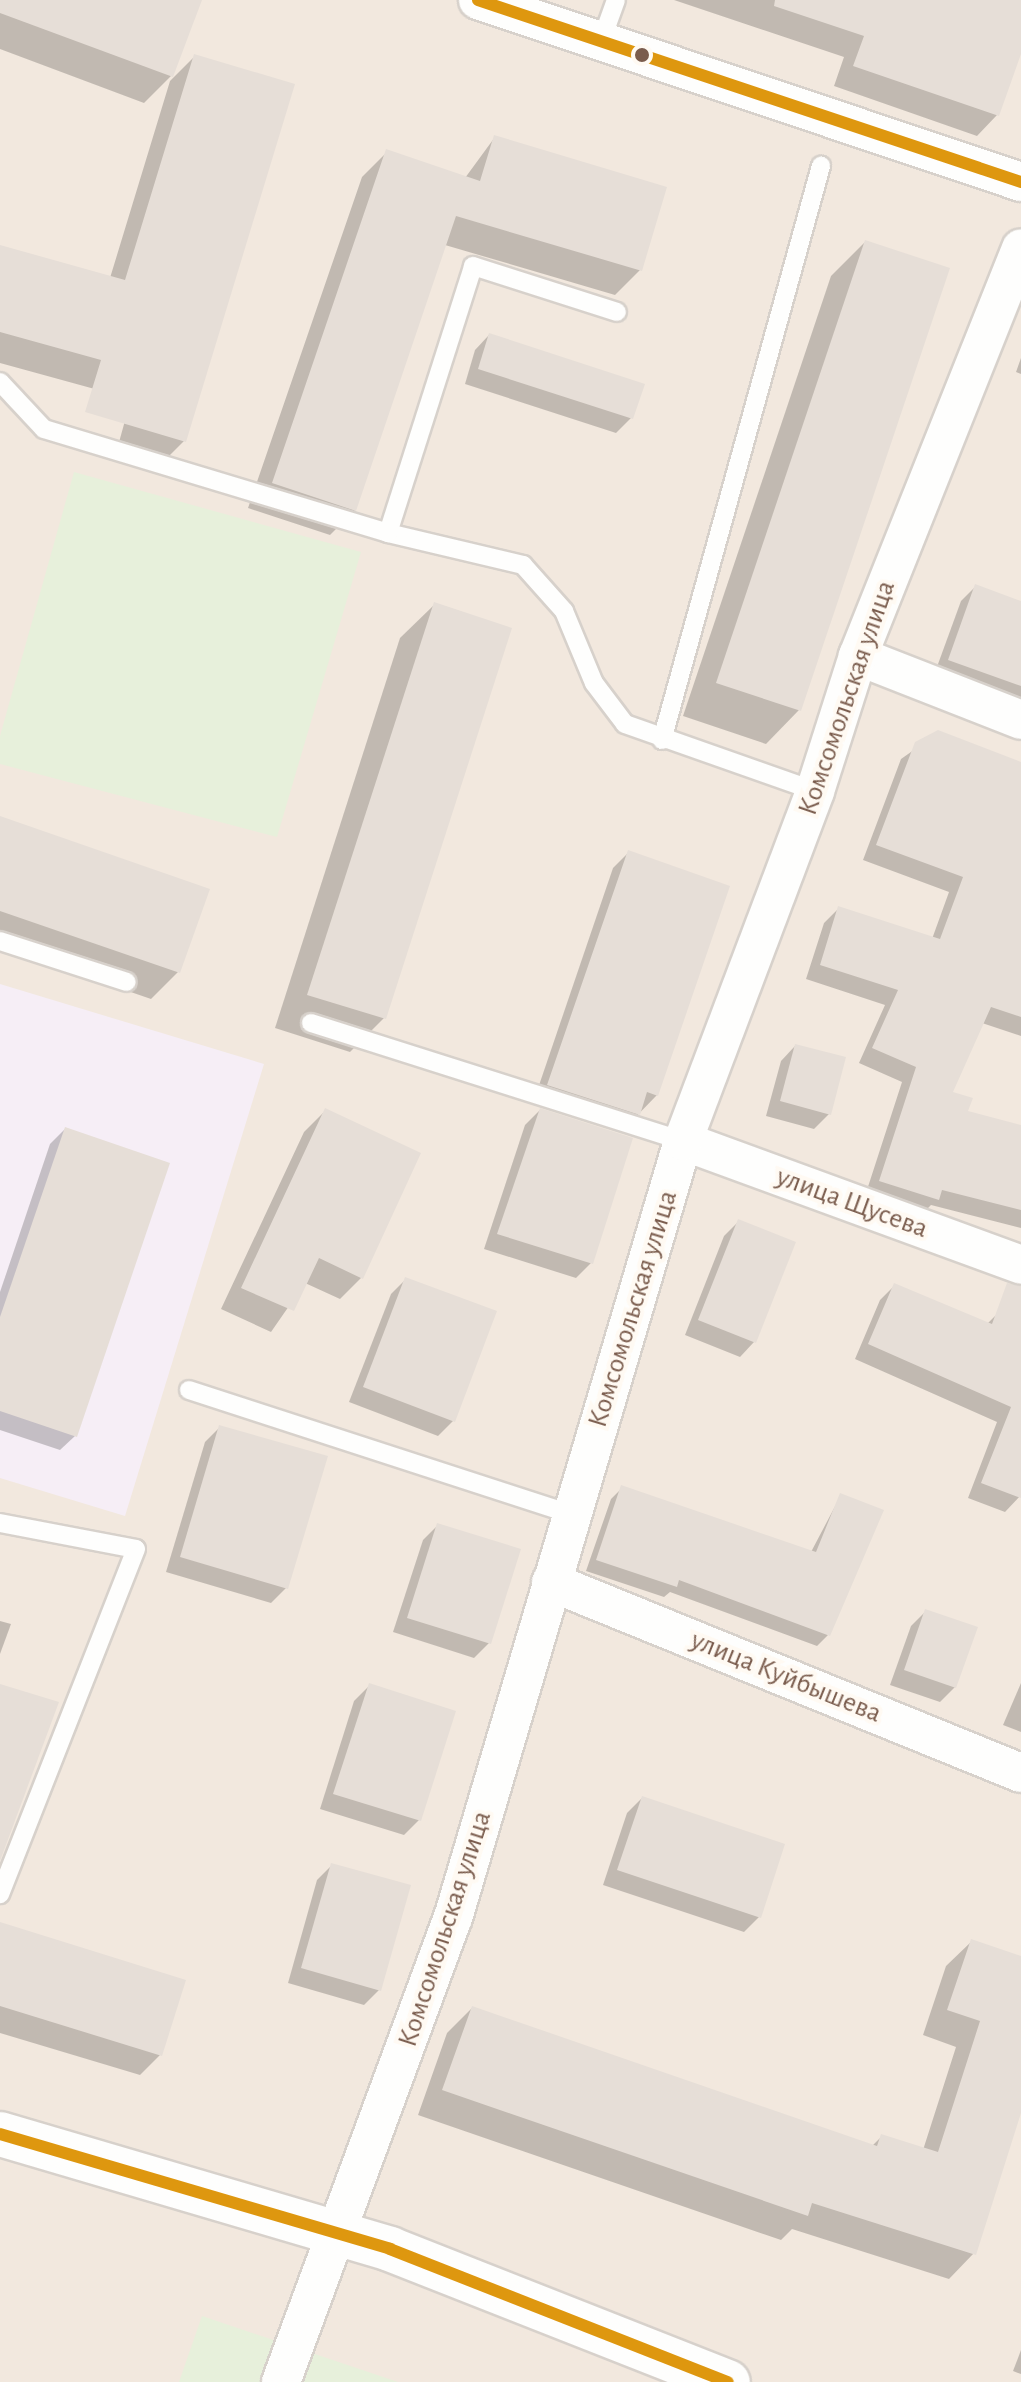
<!DOCTYPE html>
<meta charset="utf-8">
<style>
body{margin:0}
#map{position:relative;width:1021px;height:2382px;overflow:hidden;background:#f9f5f0;font-family:"Alegreya Sans",sans-serif}
div>[style]{position:absolute}
[style*='--x']{left:calc(var(--x)*1px);top:calc(var(--y)*1px);width:calc(var(--w)*1px);rotate:calc(var(--a)*1deg)}
.residential>*{inset:0;background:#f2e8de}
.education>*{inset:0;background:#f6eef6}
.green>*{inset:0;background:#e7f0db}
.shadow>*{inset:0;background:#0003}
.building>*{inset:0;background:#e6ded7}
.roads{filter:drop-shadow(2px 0 #d7d1cb) drop-shadow(-2px 0 #d7d1cb) drop-shadow(0 2px #d7d1cb) drop-shadow(0 -2px #d7d1cb)}
.service>*{height:18px;margin:-9px;padding:0 9px;transform-origin:9px;border-radius:9px;background:#fefefd}
.minor>*{height:38px;margin:-19px;padding:0 19px;transform-origin:19px;border-radius:19px;background:#fefefd}
.tertiary>*{height:44px;margin:-22px;padding:0 22px;transform-origin:22px;border-radius:22px;background:#fefefd}
.bus-1>*{height:12px;margin:-6px;padding:0 6px;transform-origin:6px;border-radius:6px;background:#de970f}
.dots>*{width:22px;height:22px;translate:-50% -50%;box-sizing:border-box;border:4px solid #fffaf3;border-radius:50%}
span{translate:-50% -50%;white-space:nowrap;text-align:center;line-height:1.15;-webkit-text-stroke:8px #fffaf3;paint-order:stroke}
.street-label{font-size:28px;color:#7a5c4d}
</style>
<div id="map">
<div class="residential">
<i style="clip-path:polygon(0 0,1021px 0,1021px 2382px,0 2382px)"></i>
</div>
<div class="education">
<i style="clip-path:polygon(0 984px,264px 1064px,125px 1516px,0 1478px)"></i>
</div>
<div class="green">
<i style="clip-path:polygon(74px 472px,361px 552px,277px 837px,0 764px,0 736px)"></i>
<i style="clip-path:polygon(202px 2316px,398px 2382px,179px 2382px)"></i>
</div>
<div class="shadow">
<i style="clip-path:polygon(0 0,200px 0,171px 76px,144px 103px,0 49px)"></i>
<i style="clip-path:polygon(674px 0,1021px 0,1021px 48px,997px 115px,977px 136px,834px 86px,844px 57px)"></i>
<i style="clip-path:polygon(195px 56px,184px 441px,159px 466px,116px 453px,131px 399px,0 363px,0 247px,110px 278px,170px 81px)"></i>
<i style="clip-path:polygon(495px 137px,640px 270px,615px 295px,445px 245px,355px 510px,330px 535px,248px 508px,362px 177px,387px 152px,465px 178px)"></i>
<i style="clip-path:polygon(865px 242px,799px 710px,766px 744px,683px 716px,831px 276px)"></i>
<i style="clip-path:polygon(489px 335px,631px 418px,616px 433px,465px 384px,475px 350px)"></i>
<i style="clip-path:polygon(1021px 358px,1021px 374px,1016px 372px)"></i>
<i style="clip-path:polygon(975px 587px,1021px 603px,1021px 701px,934px 675px,961px 601px)"></i>
<i style="clip-path:polygon(434px 605px,384px 1018px,350px 1052px,275px 1028px,400px 638px)"></i>
<i style="clip-path:polygon(938px 733px,1021px 764px,1021px 1036px,982px 1023px,950px 1093px,966px 1113px,1021px 1126px,1021px 1228px,931px 1205px,922px 1214px,865px 1196px,902px 1082px,859px 1063px,885px 1005px,806px 979px,824px 923px,839px 908px,932px 939px,949px 892px,863px 860px,901px 759px)"></i>
<i style="clip-path:polygon(0 818px,178px 972px,151px 999px,0 947px)"></i>
<i style="clip-path:polygon(628px 853px,657px 1095px,624px 1129px,534px 1100px,613px 868px)"></i>
<i style="clip-path:polygon(795px 1046px,829px 1114px,814px 1129px,766px 1116px,781px 1061px)"></i>
<i style="clip-path:polygon(540px 1110px,591px 1263px,576px 1278px,484px 1249px,525px 1125px)"></i>
<i style="clip-path:polygon(325px 1111px,361px 1278px,340px 1299px,305px 1283px,271px 1332px,221px 1309px,304px 1132px)"></i>
<i style="clip-path:polygon(65px 1129px,75px 1436px,60px 1450px,0 1430px,0 1292px,50px 1144px)"></i>
<i style="clip-path:polygon(739px 1221px,754px 1342px,740px 1357px,685px 1335px,724px 1236px)"></i>
<i style="clip-path:polygon(406px 1279px,494px 1313px,453px 1421px,438px 1436px,349px 1402px,391px 1294px)"></i>
<i style="clip-path:polygon(895px 1285px,987px 1324px,997px 1314px,1021px 1323px,1021px 1495px,1005px 1512px,968px 1498px,997px 1422px,855px 1359px,880px 1300px)"></i>
<i style="clip-path:polygon(220px 1427px,286px 1588px,271px 1603px,166px 1572px,205px 1442px)"></i>
<i style="clip-path:polygon(622px 1488px,811px 1552px,841px 1495px,828px 1635px,817px 1646px,670px 1592px,664px 1597px,586px 1571px,611px 1499px)"></i>
<i style="clip-path:polygon(438px 1525px,489px 1643px,474px 1658px,393px 1632px,423px 1540px)"></i>
<i style="clip-path:polygon(926px 1611px,955px 1687px,940px 1702px,890px 1685px,911px 1626px)"></i>
<i style="clip-path:polygon(0 1621px,11px 1624px,0 1654px)"></i>
<i style="clip-path:polygon(1021px 1683px,1021px 1732px,1003px 1725px)"></i>
<i style="clip-path:polygon(369px 1686px,419px 1820px,404px 1835px,320px 1809px,354px 1701px)"></i>
<i style="clip-path:polygon(642px 1798px,759px 1917px,744px 1932px,603px 1885px,627px 1813px)"></i>
<i style="clip-path:polygon(332px 1865px,379px 1990px,364px 2005px,288px 1983px,317px 1880px)"></i>
<i style="clip-path:polygon(0 1924px,160px 2055px,140px 2075px,0 2033px)"></i>
<i style="clip-path:polygon(972px 1941px,1021px 1958px,1021px 2106px,974px 2253px,949px 2279px,792px 2229px,781px 2240px,418px 2115px,447px 2033px,472px 2008px,872px 2146px,882px 2136px,923px 2150px,956px 2047px,923px 2035px,946px 1966px)"></i>
<i style="clip-path:polygon(1021px 2350px,1021px 2374px,1013px 2371px)"></i>
</div>
<div class="building">
<i style="clip-path:polygon(0 0,202px 0,173px 77px,0 13px)"></i>
<i style="clip-path:polygon(775px 0,1021px 0,1021px 54px,999px 116px,853px 66px,864px 36px,774px 6px)"></i>
<i style="clip-path:polygon(194px 54px,295px 84px,186px 442px,85px 412px,101px 360px,0 332px,0 245px,125px 280px)"></i>
<i style="clip-path:polygon(494px 135px,667px 187px,642px 271px,456px 216px,356px 511px,272px 483px,386px 149px,480px 181px)"></i>
<i style="clip-path:polygon(865px 240px,950px 268px,801px 711px,716px 683px)"></i>
<i style="clip-path:polygon(489px 333px,645px 384px,633px 419px,478px 369px)"></i>
<i style="clip-path:polygon(975px 584px,1021px 601px,1021px 686px,948px 660px)"></i>
<i style="clip-path:polygon(434px 602px,512px 628px,386px 1019px,307px 995px)"></i>
<i style="clip-path:polygon(938px 730px,1021px 762px,1021px 1017px,991px 1007px,953px 1092px,973px 1098px,968px 1111px,1021px 1125px,1021px 1210px,942px 1190px,939px 1200px,879px 1181px,916px 1067px,872px 1048px,898px 990px,820px 965px,838px 906px,940px 939px,963px 877px,876px 845px,915px 742px)"></i>
<i style="clip-path:polygon(0 816px,210px 889px,180px 973px,0 911px)"></i>
<i style="clip-path:polygon(628px 850px,730px 886px,658px 1096px,647px 1092px,640px 1115px,547px 1085px)"></i>
<i style="clip-path:polygon(795px 1044px,846px 1057px,831px 1115px,780px 1101px)"></i>
<i style="clip-path:polygon(325px 1108px,421px 1153px,363px 1279px,319px 1258px,294px 1311px,241px 1288px)"></i>
<i style="clip-path:polygon(540px 1108px,633px 1138px,593px 1264px,497px 1234px)"></i>
<i style="clip-path:polygon(65px 1127px,170px 1163px,77px 1437px,0 1411px,0 1317px)"></i>
<i style="clip-path:polygon(738px 1219px,796px 1242px,756px 1343px,698px 1320px)"></i>
<i style="clip-path:polygon(405px 1277px,497px 1311px,455px 1422px,363px 1387px)"></i>
<i style="clip-path:polygon(894px 1283px,992px 1324px,1007px 1283px,1021px 1286px,1021px 1498px,981px 1483px,1011px 1407px,868px 1344px)"></i>
<i style="clip-path:polygon(219px 1425px,328px 1456px,288px 1589px,180px 1557px)"></i>
<i style="clip-path:polygon(621px 1485px,816px 1552px,840px 1493px,884px 1510px,830px 1636px,679px 1580px,677px 1587px,596px 1560px)"></i>
<i style="clip-path:polygon(437px 1523px,521px 1549px,491px 1644px,407px 1618px)"></i>
<i style="clip-path:polygon(925px 1609px,978px 1627px,956px 1688px,904px 1670px)"></i>
<i style="clip-path:polygon(369px 1683px,456px 1711px,421px 1821px,333px 1794px)"></i>
<i style="clip-path:polygon(0 1684px,59px 1702px,0 1861px)"></i>
<i style="clip-path:polygon(642px 1796px,785px 1844px,761px 1918px,617px 1870px)"></i>
<i style="clip-path:polygon(331px 1863px,411px 1885px,381px 1991px,301px 1968px)"></i>
<i style="clip-path:polygon(0 1922px,186px 1980px,162px 2056px,0 2006px)"></i>
<i style="clip-path:polygon(971px 1939px,1021px 1956px,1021px 2113px,976px 2255px,812px 2203px,808px 2216px,442px 2090px,472px 2006px,877px 2146px,881px 2134px,938px 2152px,980px 2021px,947px 2010px)"></i>
</div>
<div class="roads">
<div class="service">
<i style="--x:602;--y:39;--w:41;--a:-70.3"></i>
<i style="--x:0;--y:382;--w:64;--a:46.9"></i>
<i style="--x:44;--y:429;--w:359;--a:16.8"></i>
<i style="--x:388;--y:533;--w:139;--a:13.3"></i>
<i style="--x:523;--y:565;--w:62;--a:48.3"></i>
<i style="--x:564;--y:611;--w:78;--a:67.4"></i>
<i style="--x:594;--y:683;--w:51;--a:52.9"></i>
<i style="--x:625;--y:724;--w:201;--a:19.4"></i>
<i style="--x:388;--y:533;--w:280;--a:-72.3"></i>
<i style="--x:473;--y:266;--w:151;--a:17.7"></i>
<i style="--x:662;--y:740;--w:596;--a:-74.52"></i>
<i style="--x:0;--y:941;--w:133;--a:17.9"></i>
<i style="--x:311;--y:1023;--w:390;--a:17.6"></i>
<i style="--x:189;--y:1390;--w:402;--a:18"></i>
<i style="--x:0;--y:1523;--w:138;--a:10.8"></i>
<i style="--x:136;--y:1549;--w:371;--a:111.5"></i>
</div>
<div class="minor">
<i style="--x:478;--y:0;--w:573;--a:18.53"></i>
<i style="--x:858;--y:656;--w:175;--a:21.4"></i>
<i style="--x:683;--y:1141;--w:360;--a:20.1"></i>
<i style="--x:551;--y:1582;--w:507;--a:22.12"></i>
<i style="--x:281;--y:2382;--w:495;--a:-69.7"></i>
<i style="--x:453;--y:1918;--w:810;--a:-73.51"></i>
<i style="--x:683;--y:1141;--w:374;--a:-69.3"></i>
<i style="--x:815;--y:791;--w:142;--a:-72.3"></i>
<i style="--x:858;--y:656;--w:439;--a:-68.2"></i>
</div>
<div class="tertiary">
<i style="--x:0;--y:2134;--w:407;--a:16.4"></i>
<i style="--x:390;--y:2249;--w:363;--a:21.5"></i>
</div>
</div>
<div class="bus-1">
<i style="--x:478;--y:0;--w:573;--a:18.53"></i>
<i style="--x:0;--y:2134;--w:407;--a:16.4"></i>
<i style="--x:390;--y:2249;--w:363;--a:21.5"></i>
</div>
<div class="dots">
<i style="left:642px;top:55px;background:#7a5c4d"></i>
</div>
<div class="street-label">
<span style="left:847px;top:698px;rotate:-71deg">Комсомольская улица</span>
<span style="left:852px;top:1203px;rotate:20deg">улица Щусева</span>
<span style="left:633px;top:1309px;rotate:-73deg">Комсомольская улица</span>
<span style="left:786px;top:1677px;rotate:22deg">улица Куйбышева</span>
<span style="left:445px;top:1929px;rotate:-72deg">Комсомольская улица</span>
</div>
</div>
